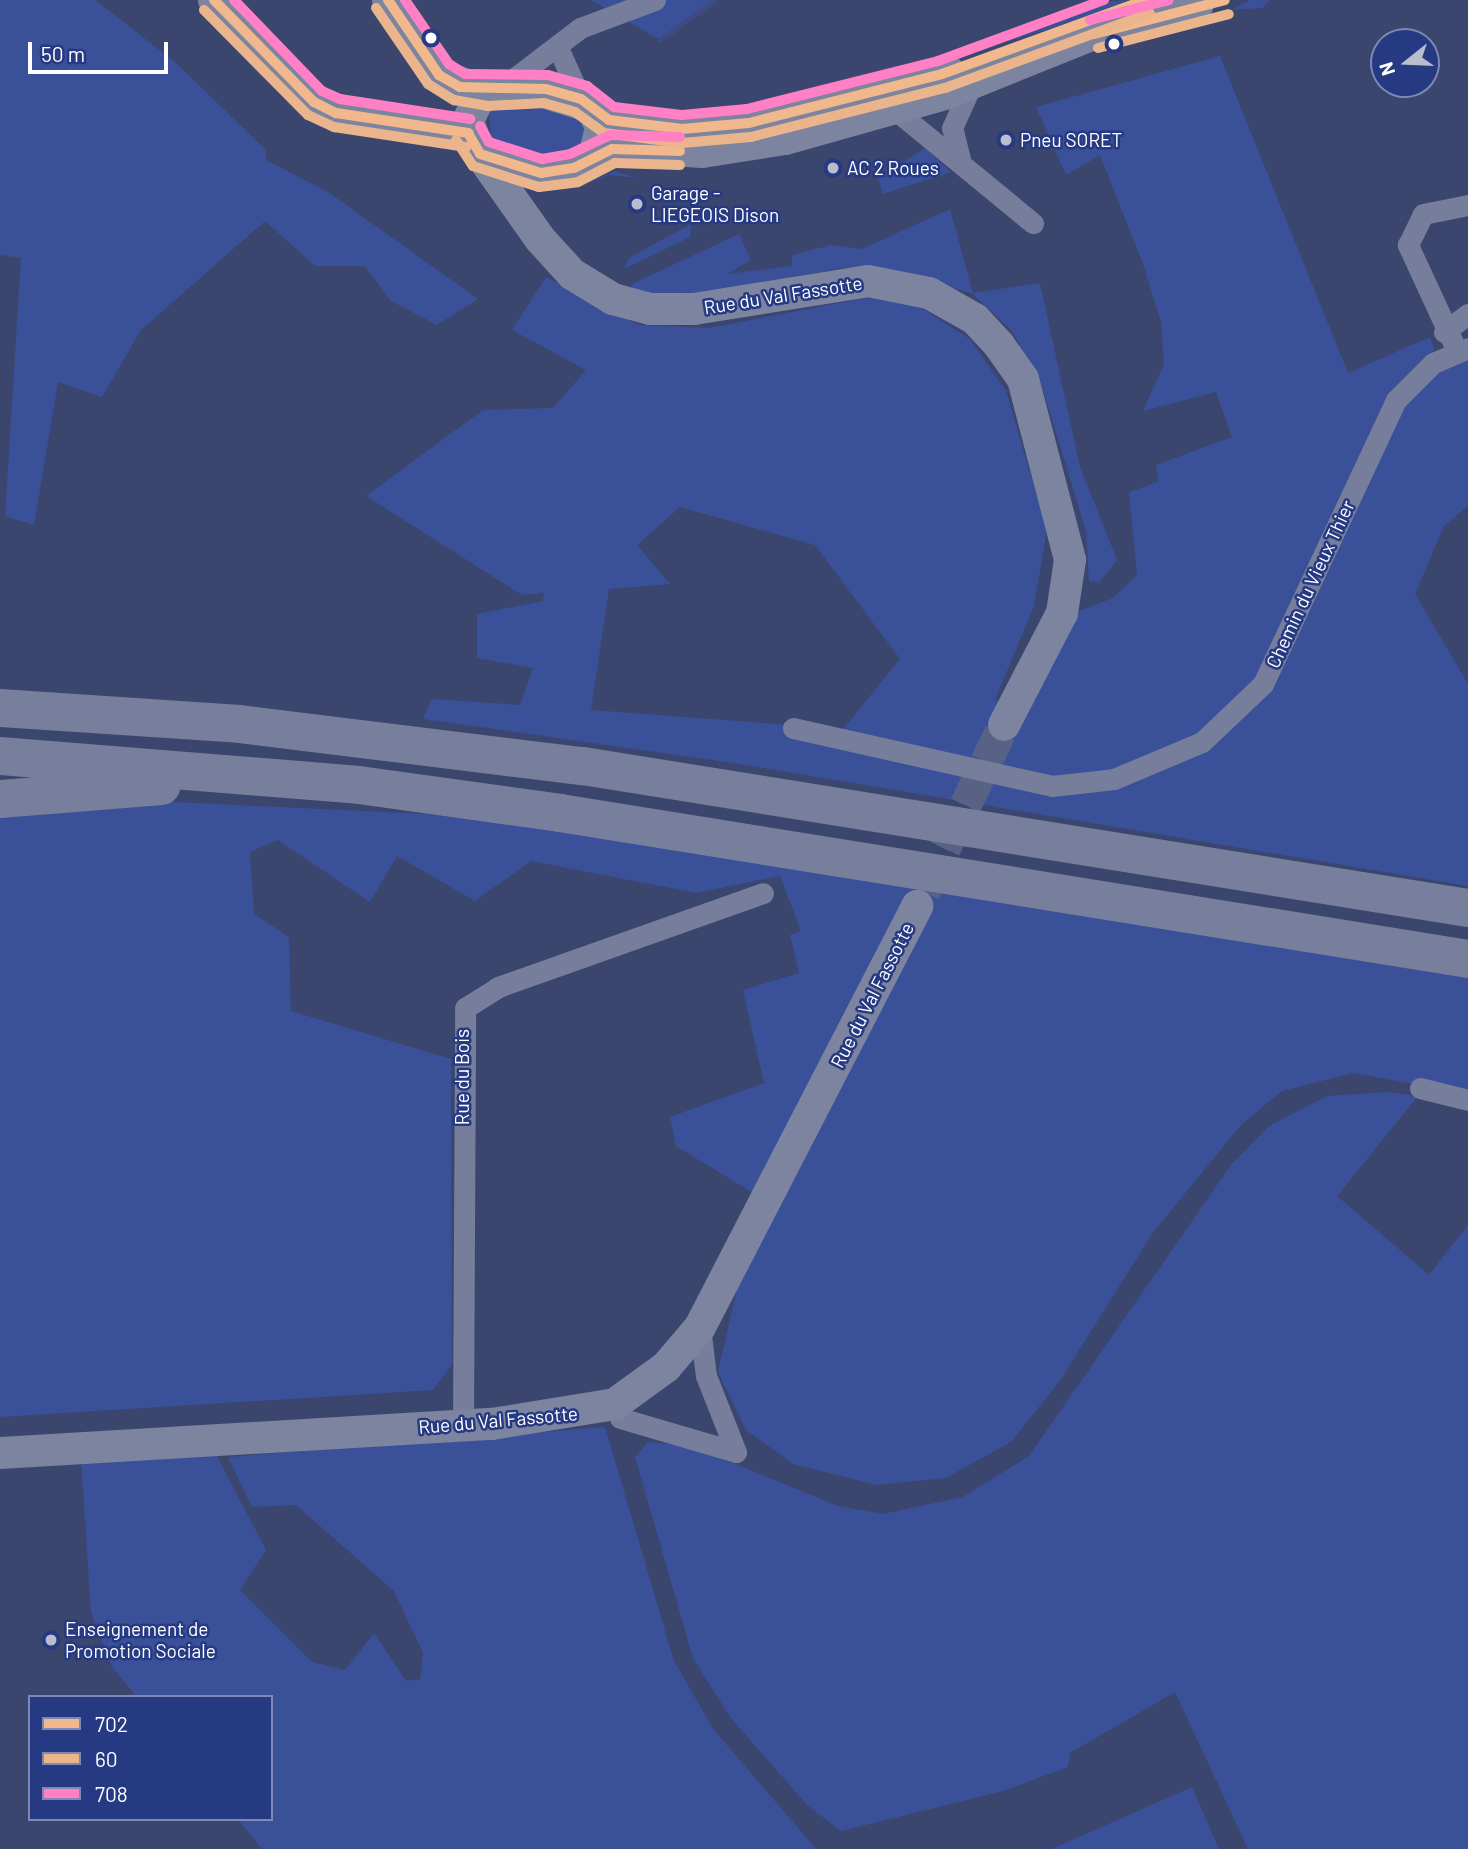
<!DOCTYPE html>
<style>
body{margin:0}
#map{position:relative;width:1468px;height:1849px;overflow:hidden;background:#3b466e;font-family:Barlow,sans-serif}
div>[style]{position:absolute}
[style*='--x']{left:calc(var(--x)*1px);top:calc(var(--y)*1px);width:calc(var(--w)*1px);rotate:calc(var(--a)*1deg)}
.green>*{inset:0;background:#3a5099}
.stream>*{height:5px;margin:-2.5px;padding:0 2.5px;transform-origin:2.5px;border-radius:2.5px;background:#3d4b81}
.secondary-tunnel>*{height:32px;margin-top:-16px;transform-origin:0;background:repeating-linear-gradient(90deg,#586284 0 32px,transparent 0 48px)}
.street>*{height:21px;margin:-10.5px;padding:0 10.5px;transform-origin:10.5px;border-radius:10.5px;background:#767e9c}
.secondary>*{height:32px;margin:-16px;padding:0 16px;transform-origin:16px;border-radius:16px;background:#7c84a0}
.highway>*{height:38px;margin:-19px;padding:0 19px;transform-origin:19px;border-radius:19px;background:#777f9c}
.bus-1>*{height:10px;margin:-5px;padding:0 5px;transform-origin:5px;border-radius:5px;background:#f1b78d}
.bus-2>*{height:10px;margin:-5px;padding:0 5px;transform-origin:5px;border-radius:5px;background:#eab58c}
.bus-3>*{height:10px;margin:-5px;padding:0 5px;transform-origin:5px;border-radius:5px;background:#ff80c5}
.dots>*{width:19px;height:19px;translate:-50% -50%;box-sizing:border-box;border:4px solid #263983;border-radius:50%}
span{translate:-50% -50%;white-space:nowrap;text-align:center;line-height:1.15;-webkit-text-stroke:5px #263983;paint-order:stroke}
.poi-label{font-size:19px;color:#fff}
.left{translate:0 -50%;text-align:left}
.street-label{font-size:19px;color:#fff}
.legend{position:absolute;left:28px;top:1695px;width:245px;height:126px;box-sizing:border-box;background:#263983;border:2px solid #7d88b5;margin:0;padding:9px 12px;list-style:none;font-size:21px;color:#fff}
.legend li{display:flex;align-items:center;gap:14px;height:35px}
.legend b{width:35px;border:2px solid #7d88b5}
.north{position:absolute;left:1370px;top:28px;width:70px;height:70px;box-sizing:border-box;background:#263983;border:2px solid #7d88b5;border-radius:50%;rotate:252deg;font-size:19px;font-weight:700;line-height:28px;text-align:center;color:#fff}
.north::after{content:'';display:block;margin:auto;width:24px;height:32px;background:#babecc;clip-path:polygon(50% 0,100% 100%,50% 72%,0 100%)}
.scale{position:absolute;left:28px;top:42px;width:140px;height:32px;box-sizing:border-box;border:4px solid #fff;border-top:0;padding-left:9px;font-size:21px;line-height:24px;white-space:nowrap;color:#fff;-webkit-text-stroke:5px #263983;paint-order:stroke}
</style>
<div id="map">
<div class="green">
<i style="clip-path:polygon(0 0,95px 0,174px 61px,266px 150px,266px 160px,328px 192px,478px 299px,437px 325px,391px 301px,365px 266px,315px 266px,265px 221px,141px 330px,102px 397px,58px 382px,34px 525px,5px 516px,21px 258px,0 255px)"></i>
<i style="clip-path:polygon(591px 0,715px 0,660px 40px)"></i>
<i style="clip-path:polygon(1129px 0,1053px 28px,1008px 41px,1013px 32px,1092px 3px)"></i>
<i style="clip-path:polygon(1250px 0,1270px 0,1262px 8px,1231px 10px)"></i>
<i style="clip-path:polygon(evenodd,1220px 56px,1348px 373px,1430px 337px,1434px 350px,1393px 391px,1252px 687px,1219px 721px,1137px 780px,1274px 683px,1391px 427px,1416px 386px,1454px 359px,1468px 357px,1468px 506px,1444px 526px,1415px 594px,1468px 684px,1468px 886px,733px 763px,423px 719px,432px 699px,520px 705px,533px 668px,477px 658px,477px 614px,543px 601px,544px 593px,522px 595px,366px 496px,483px 410px,553px 408px,586px 370px,512px 330px,546px 277px,639px 325px,709px 328px,866px 298px,918px 306px,970px 339px,1006px 391px,1047px 530px,1034px 606px,995px 700px,1030px 708px,1077px 612px,1113px 598px,1137px 575px,1129px 492px,1158px 482px,1156px 465px,1232px 437px,1216px 392px,1143px 411px,1164px 364px,1161px 322px,1143px 264px,1100px 155px,1066px 175px,1036px 107px,1220px 56px,680px 507px,815px 545px,900px 659px,843px 729px,591px 710px,609px 589px,670px 584px,637px 545px,680px 507px)"></i>
<i style="clip-path:polygon(528px 103px,573px 113px,585px 124px,584px 142px,569px 154px,536px 157px,491px 141px,489px 111px)"></i>
<i style="clip-path:polygon(925px 148px,951px 172px,883px 194px,878px 178px)"></i>
<i style="clip-path:polygon(615px 171px,637px 178px,610px 175px,582px 185px)"></i>
<i style="clip-path:polygon(950px 209px,973px 293px,1040px 283px,1080px 467px,1117px 560px,1099px 583px,1089px 581px,1086px 531px,1042px 387px,1012px 331px,973px 294px,893px 269px,840px 268px,707px 295px,630px 294px,632px 284px,739px 234px,751px 260px,727px 274px,792px 266px,792px 255px,831px 245px,862px 249px)"></i>
<i style="clip-path:polygon(691px 224px,690px 237px,624px 269px,629px 258px)"></i>
<i style="clip-path:polygon(112px 799px,426px 814px,617px 838px,1468px 978px,1468px 1094px,1353px 1073px,1282px 1091px,1240px 1126px,1152px 1234px,1061px 1379px,1011px 1442px,946px 1478px,877px 1485px,793px 1464px,746px 1430px,718px 1372px,758px 1196px,676px 1146px,670px 1117px,764px 1083px,743px 990px,799px 973px,790px 935px,801px 931px,780px 876px,696px 893px,531px 861px,475px 901px,397px 856px,370px 902px,278px 840px,250px 852px,254px 914px,289px 937px,291px 1011px,451px 1059px,452px 1365px,433px 1390px,0 1417px,0 812px)"></i>
<i style="clip-path:polygon(1389px 1092px,1418px 1096px,1337px 1196px,1429px 1275px,1468px 1225px,1468px 1849px,1248px 1849px,1175px 1692px,1070px 1753px,1068px 1767px,1003px 1791px,841px 1831px,808px 1806px,730px 1717px,693px 1658px,635px 1457px,648px 1442px,691px 1446px,838px 1506px,883px 1514px,963px 1497px,1029px 1456px,1231px 1165px,1269px 1126px,1327px 1096px)"></i>
<i style="clip-path:polygon(605px 1427px,674px 1661px,714px 1730px,816px 1849px,262px 1849px,238px 1819px,271px 1819px,271px 1697px,137px 1697px,112px 1667px,91px 1612px,81px 1459px,215px 1452px,266px 1550px,240px 1590px,312px 1662px,345px 1670px,374px 1633px,406px 1681px,420px 1679px,423px 1653px,394px 1591px,296px 1505px,252px 1507px,228px 1457px)"></i>
<i style="clip-path:polygon(1192px 1787px,1219px 1849px,1052px 1849px)"></i>
</div>
<div class="stream">
<i style="--x:660;--y:40;--w:68;--a:-36"></i>
</div>
<div class="secondary-tunnel">
<i style="--x:924;--y:892;--w:185;--a:-64.4"></i>
</div>
<div class="street">
<i style="--x:559;--y:50;--w:54;--a:65.8"></i>
<i style="--x:504;--y:86;--w:96;--a:-37.3"></i>
<i style="--x:580;--y:28;--w:80;--a:-20.5"></i>
<i style="--x:894;--y:109;--w:180;--a:39.4"></i>
<i style="--x:960;--y:159;--w:32;--a:-104"></i>
<i style="--x:952;--y:128;--w:48;--a:-65.6"></i>
<i style="--x:1444;--y:332;--w:30;--a:-37"></i>
<i style="--x:1456;--y:349;--w:115;--a:-114.8"></i>
<i style="--x:1408;--y:245;--w:34;--a:-64"></i>
<i style="--x:1423;--y:214;--w:46;--a:-11.3"></i>
<i style="--x:793;--y:728;--w:265;--a:12.6"></i>
<i style="--x:1052;--y:786;--w:62;--a:-6.4"></i>
<i style="--x:1114;--y:779;--w:95;--a:-22.8"></i>
<i style="--x:1202;--y:742;--w:84;--a:-43.6"></i>
<i style="--x:1263;--y:684;--w:314;--a:-64.9"></i>
<i style="--x:1396;--y:400;--w:52;--a:-45"></i>
<i style="--x:1433;--y:363;--w:38;--a:-23"></i>
<i style="--x:1420;--y:1088;--w:49;--a:14"></i>
<i style="--x:620;--y:1418;--w:121;--a:16.3"></i>
<i style="--x:736;--y:1452;--w:82;--a:-111.5"></i>
<i style="--x:706;--y:1376;--w:49;--a:-97"></i>
<i style="--x:463;--y:1425;--w:417;--a:-89.7"></i>
<i style="--x:465;--y:1008;--w:39;--a:-32"></i>
<i style="--x:498;--y:987;--w:281;--a:-19.5"></i>
</div>
<div class="secondary">
<i style="--x:214;--y:0;--w:143;--a:45.6"></i>
<i style="--x:314;--y:102;--w:25;--a:27"></i>
<i style="--x:336;--y:113;--w:134;--a:8.6"></i>
<i style="--x:388;--y:0;--w:91;--a:55.8"></i>
<i style="--x:439;--y:75;--w:52;--a:19.1"></i>
<i style="--x:527;--y:87;--w:67;--a:17.4"></i>
<i style="--x:591;--y:107;--w:22;--a:63"></i>
<i style="--x:601;--y:127;--w:27;--a:103"></i>
<i style="--x:595;--y:153;--w:26;--a:144"></i>
<i style="--x:574;--y:168;--w:33;--a:171"></i>
<i style="--x:541;--y:173;--w:64;--a:-162.7"></i>
<i style="--x:480;--y:154;--w:35;--a:-110"></i>
<i style="--x:468;--y:121;--w:23;--a:-65"></i>
<i style="--x:478;--y:100;--w:27;--a:-27"></i>
<i style="--x:502;--y:88;--w:25;--a:-2"></i>
<i style="--x:597;--y:115;--w:65;--a:10.6"></i>
<i style="--x:661;--y:127;--w:65;--a:0"></i>
<i style="--x:726;--y:127;--w:229;--a:-14.2"></i>
<i style="--x:595;--y:153;--w:35;--a:-10"></i>
<i style="--x:629;--y:147;--w:73;--a:3.9"></i>
<i style="--x:702;--y:152;--w:84;--a:-8.9"></i>
<i style="--x:785;--y:139;--w:166;--a:-15.7"></i>
<i style="--x:945;--y:94;--w:168;--a:-22"></i>
<i style="--x:1101;--y:31;--w:100;--a:-15"></i>
<i style="--x:480;--y:154;--w:105;--a:54.7"></i>
<i style="--x:541;--y:240;--w:46;--a:47.6"></i>
<i style="--x:572;--y:274;--w:48;--a:31.4"></i>
<i style="--x:613;--y:299;--w:38;--a:15"></i>
<i style="--x:650;--y:309;--w:44;--a:0"></i>
<i style="--x:694;--y:309;--w:176;--a:-9.1"></i>
<i style="--x:868;--y:281;--w:62;--a:11.1"></i>
<i style="--x:929;--y:293;--w:53;--a:29.5"></i>
<i style="--x:975;--y:319;--w:35;--a:47"></i>
<i style="--x:999;--y:345;--w:42;--a:54.8"></i>
<i style="--x:1023;--y:379;--w:187;--a:75.4"></i>
<i style="--x:1070;--y:560;--w:54;--a:98.6"></i>
<i style="--x:1062;--y:613;--w:126;--a:117.4"></i>
<i style="--x:0;--y:1453;--w:493;--a:-3.4"></i>
<i style="--x:492;--y:1424;--w:125;--a:-9.2"></i>
<i style="--x:615;--y:1404;--w:63;--a:-36"></i>
<i style="--x:666;--y:1367;--w:52;--a:-49.6"></i>
<i style="--x:700;--y:1327;--w:474;--a:-62.7"></i>
</div>
<div class="highway">
<i style="--x:0;--y:708;--w:240;--a:3.8"></i>
<i style="--x:239;--y:724;--w:347;--a:7"></i>
<i style="--x:583;--y:766;--w:896;--a:9.12"></i>
<i style="--x:0;--y:756;--w:360;--a:4.6"></i>
<i style="--x:359;--y:785;--w:203;--a:7.9"></i>
<i style="--x:560;--y:813;--w:920;--a:9.13"></i>
<i style="--x:0;--y:799;--w:162;--a:-4.6"></i>
</div>
<div class="bus-1">
<i style="--x:214;--y:0;--w:143;--a:45.6"></i>
<i style="--x:314;--y:102;--w:25;--a:27"></i>
<i style="--x:336;--y:113;--w:134;--a:8.6"></i>
<i style="--x:388;--y:0;--w:91;--a:55.8"></i>
<i style="--x:439;--y:75;--w:24;--a:30"></i>
<i style="--x:460;--y:87;--w:86;--a:1.3"></i>
<i style="--x:546;--y:89;--w:36;--a:16"></i>
<i style="--x:581;--y:99;--w:35;--a:37"></i>
<i style="--x:609;--y:120;--w:74;--a:7"></i>
<i style="--x:682;--y:129;--w:67;--a:-5.1"></i>
<i style="--x:749;--y:123;--w:199;--a:-14.2"></i>
<i style="--x:942;--y:74;--w:216;--a:-20"></i>
<i style="--x:1094;--y:34;--w:135;--a:-14.5"></i>
<i style="--x:468;--y:133;--w:24;--a:60"></i>
<i style="--x:480;--y:154;--w:64;--a:17.3"></i>
<i style="--x:541;--y:173;--w:33;--a:-9"></i>
<i style="--x:574;--y:168;--w:42;--a:-26.6"></i>
<i style="--x:612;--y:149;--w:68;--a:1.7"></i>
</div>
<div class="bus-2">
<i style="--x:376;--y:8;--w:92;--a:55.6"></i>
<i style="--x:428;--y:84;--w:31;--a:32"></i>
<i style="--x:454;--y:100;--w:34;--a:10"></i>
<i style="--x:487;--y:106;--w:57;--a:-3"></i>
<i style="--x:544;--y:103;--w:32;--a:16"></i>
<i style="--x:575;--y:112;--w:36;--a:36"></i>
<i style="--x:604;--y:133;--w:79;--a:7.3"></i>
<i style="--x:682;--y:143;--w:69;--a:-5"></i>
<i style="--x:751;--y:137;--w:200;--a:-14.2"></i>
<i style="--x:945;--y:88;--w:218;--a:-20.1"></i>
<i style="--x:204;--y:10;--w:148;--a:45.3"></i>
<i style="--x:308;--y:115;--w:29;--a:25"></i>
<i style="--x:334;--y:127;--w:134;--a:8.6"></i>
<i style="--x:1098;--y:48;--w:135;--a:-14.5"></i>
<i style="--x:456;--y:140;--w:31;--a:57"></i>
<i style="--x:473;--y:166;--w:69;--a:17.7"></i>
<i style="--x:539;--y:187;--w:39;--a:-7"></i>
<i style="--x:578;--y:182;--w:42;--a:-27.2"></i>
<i style="--x:615;--y:163;--w:65;--a:1.8"></i>
</div>
<div class="bus-3">
<i style="--x:234;--y:0;--w:127;--a:46"></i>
<i style="--x:322;--y:91;--w:20;--a:24"></i>
<i style="--x:340;--y:99;--w:132;--a:8.7"></i>
<i style="--x:405;--y:0;--w:78;--a:55.5"></i>
<i style="--x:449;--y:64;--w:19;--a:32"></i>
<i style="--x:465;--y:74;--w:83;--a:0.7"></i>
<i style="--x:548;--y:75;--w:41;--a:15.8"></i>
<i style="--x:587;--y:86;--w:34;--a:38"></i>
<i style="--x:614;--y:107;--w:68;--a:6.7"></i>
<i style="--x:682;--y:115;--w:65;--a:-5.3"></i>
<i style="--x:747;--y:109;--w:197;--a:-14.1"></i>
<i style="--x:938;--y:61;--w:177;--a:-20.2"></i>
<i style="--x:1090;--y:20;--w:81;--a:-14.2"></i>
<i style="--x:480;--y:126;--w:18;--a:61"></i>
<i style="--x:489;--y:142;--w:56;--a:17.8"></i>
<i style="--x:542;--y:159;--w:28;--a:-10"></i>
<i style="--x:570;--y:154;--w:44;--a:-25.4"></i>
<i style="--x:610;--y:135;--w:70;--a:1.6"></i>
</div>
<div class="dots">
<i style="left:431px;top:38px;background:#fff"></i>
<i style="left:1114px;top:44px;background:#fff"></i>
<i style="left:1006px;top:140px;background:#babecc"></i>
<i style="left:833px;top:168px;background:#babecc"></i>
<i style="left:637px;top:204px;background:#babecc"></i>
<i style="left:51px;top:1640px;background:#babecc"></i>
</div>
<div class="poi-label">
<span class="left" style="left:1020px;top:140px">Pneu SORET</span>
<span class="left" style="left:847px;top:168px">AC 2 Roues</span>
<span class="left" style="left:651px;top:204px">Garage -<br>LIEGEOIS Dison</span>
<span class="left" style="left:65px;top:1640px">Enseignement de<br>Promotion Sociale</span>
</div>
<div class="street-label">
<span style="left:783px;top:295px;rotate:-9deg">Rue du Val Fassotte</span>
<span style="left:1310px;top:584px;rotate:-65deg">Chemin du Vieux Thier</span>
<span style="left:872px;top:995px;rotate:-63deg">Rue du Val Fassotte</span>
<span style="left:462px;top:1077px;rotate:-90deg">Rue du Bois</span>
<span style="left:498px;top:1420px;rotate:-5deg">Rue du Val Fassotte</span>
</div>
<ul class="legend">
<li><b style="height:9px;background:#f1b78d"></b>702</li>
<li><b style="height:9px;background:#eab58c"></b>60</li>
<li><b style="height:9px;background:#ff80c5"></b>708</li>
</ul>
<div class="north">N</div>
<div class="scale">50 m</div>
</div>
